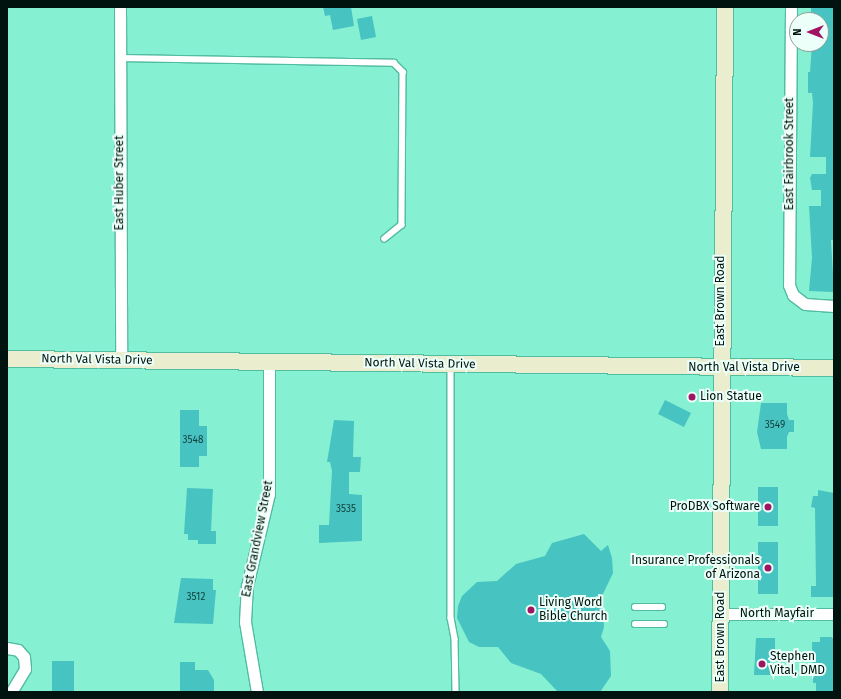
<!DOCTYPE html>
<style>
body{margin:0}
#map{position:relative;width:841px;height:699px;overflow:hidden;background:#86f0d3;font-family:"Fira Sans",sans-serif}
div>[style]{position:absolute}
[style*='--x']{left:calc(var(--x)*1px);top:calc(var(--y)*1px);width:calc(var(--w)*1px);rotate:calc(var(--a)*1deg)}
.building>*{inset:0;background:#47c3c1}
.roads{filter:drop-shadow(1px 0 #50bca1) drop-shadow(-1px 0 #50bca1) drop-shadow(0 1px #50bca1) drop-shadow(0 -1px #50bca1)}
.service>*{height:5.5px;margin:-2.75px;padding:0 2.75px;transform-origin:2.75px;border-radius:2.75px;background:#fff}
.minor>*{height:11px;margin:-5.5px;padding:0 5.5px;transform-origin:5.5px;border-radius:5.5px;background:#fff}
.secondary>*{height:16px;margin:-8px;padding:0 8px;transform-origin:8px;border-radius:8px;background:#eaedce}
.dots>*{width:11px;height:11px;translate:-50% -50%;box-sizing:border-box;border:2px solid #ecfff8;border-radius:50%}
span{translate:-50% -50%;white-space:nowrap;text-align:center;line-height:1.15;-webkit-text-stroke:4px #ecfff8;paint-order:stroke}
.number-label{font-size:10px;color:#123f3b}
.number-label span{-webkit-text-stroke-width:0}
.street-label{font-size:12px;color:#00130e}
.poi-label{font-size:12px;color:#00130e}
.left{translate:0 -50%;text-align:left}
.right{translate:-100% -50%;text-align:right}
.frame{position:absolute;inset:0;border:8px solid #00130e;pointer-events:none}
.north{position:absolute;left:789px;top:12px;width:40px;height:40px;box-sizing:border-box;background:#ecfff8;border:1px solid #8ea19a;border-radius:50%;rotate:270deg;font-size:11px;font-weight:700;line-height:16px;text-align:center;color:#00130e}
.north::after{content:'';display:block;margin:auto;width:14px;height:18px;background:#9f1562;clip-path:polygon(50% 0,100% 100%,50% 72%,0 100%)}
</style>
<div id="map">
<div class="building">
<i style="clip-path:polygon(323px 7px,351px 7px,354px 26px,333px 30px,330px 15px,325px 16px)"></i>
<i style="clip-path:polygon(811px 7px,834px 7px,834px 240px,831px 240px,834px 292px,809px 291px,812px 258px,809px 206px,821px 206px,821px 190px,812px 190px,810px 178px,812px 174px,826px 174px,826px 157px,810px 157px,813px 103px,812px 93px,808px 93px,808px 72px,810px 72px,812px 44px,821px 44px,821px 20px,811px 20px)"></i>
<i style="clip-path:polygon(372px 16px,376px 37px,361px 40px,357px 19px)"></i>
<i style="clip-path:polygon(665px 400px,691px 413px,684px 427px,658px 414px)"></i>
<i style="clip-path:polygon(761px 403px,787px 403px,787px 414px,789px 420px,794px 420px,794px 432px,789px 432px,787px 437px,787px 449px,761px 449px,757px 432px)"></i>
<i style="clip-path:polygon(180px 410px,199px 410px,199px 426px,207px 426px,207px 456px,199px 456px,199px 467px,180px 467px)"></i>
<i style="clip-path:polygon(334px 420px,354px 421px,353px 457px,361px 457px,360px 472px,349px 472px,349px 494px,362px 495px,362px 541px,319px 543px,319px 525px,329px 525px,332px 471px,330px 462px,327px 462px)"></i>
<i style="clip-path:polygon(758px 487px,778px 487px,778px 526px,758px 526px)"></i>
<i style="clip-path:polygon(187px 488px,213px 489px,211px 531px,216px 531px,216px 544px,198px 544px,198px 540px,188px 540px,188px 534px,184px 534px)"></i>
<i style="clip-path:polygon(818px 490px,834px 493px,834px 597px,811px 597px,811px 586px,816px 586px,815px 508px,811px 507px,813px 496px,818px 496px)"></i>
<i style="clip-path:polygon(584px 534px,601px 551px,608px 545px,612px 558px,613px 573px,602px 596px,604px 627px,601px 637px,610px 651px,611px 676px,600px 692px,558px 692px,541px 674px,511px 663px,498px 647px,479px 647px,469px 642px,457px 618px,458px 606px,462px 596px,477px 582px,497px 581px,516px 564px,545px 556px,552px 543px)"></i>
<i style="clip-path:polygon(758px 542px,778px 542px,778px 594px,758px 594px)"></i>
<i style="clip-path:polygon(181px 578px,213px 579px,213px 590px,216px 590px,213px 624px,174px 623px)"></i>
<i style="clip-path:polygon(820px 637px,832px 637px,834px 641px,834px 692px,816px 692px,816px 683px,813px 683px,812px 642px,820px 642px)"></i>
<i style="clip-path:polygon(756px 638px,775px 638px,775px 653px,770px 653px,770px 675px,754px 675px)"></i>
<i style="clip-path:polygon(52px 661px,74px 661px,74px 692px,52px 692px)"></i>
<i style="clip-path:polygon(180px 662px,195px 662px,195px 670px,208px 670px,214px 680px,214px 692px,180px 692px)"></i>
</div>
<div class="roads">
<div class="service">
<i style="--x:120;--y:58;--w:274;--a:1"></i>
<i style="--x:394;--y:63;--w:13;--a:45"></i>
<i style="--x:403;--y:72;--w:153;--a:90.4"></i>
<i style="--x:402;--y:225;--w:22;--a:141"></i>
<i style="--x:451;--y:365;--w:253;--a:90"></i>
<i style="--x:451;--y:618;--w:21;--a:79"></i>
<i style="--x:455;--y:639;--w:53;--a:88.9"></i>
<i style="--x:635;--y:607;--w:27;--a:0"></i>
<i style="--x:635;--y:624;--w:29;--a:0"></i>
</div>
<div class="minor">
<i style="--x:120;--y:7;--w:353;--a:89.8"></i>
<i style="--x:791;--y:7;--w:278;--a:90.4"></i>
<i style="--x:789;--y:285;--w:11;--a:68"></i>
<i style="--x:793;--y:295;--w:15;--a:37"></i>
<i style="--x:805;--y:304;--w:29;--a:4"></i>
<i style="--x:721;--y:614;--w:113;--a:0"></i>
<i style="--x:7;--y:648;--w:11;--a:10"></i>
<i style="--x:18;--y:650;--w:9;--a:49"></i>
<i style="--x:24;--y:657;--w:12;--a:85"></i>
<i style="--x:25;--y:669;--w:27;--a:121"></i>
<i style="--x:257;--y:692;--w:71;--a:-99.7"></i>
<i style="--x:245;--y:622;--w:36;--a:-87"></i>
<i style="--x:247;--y:586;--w:95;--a:-76.6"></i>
<i style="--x:269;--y:494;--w:133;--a:-90"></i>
</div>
<div class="secondary">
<i style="--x:7;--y:359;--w:827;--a:0.62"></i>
<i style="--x:720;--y:692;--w:685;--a:-89.58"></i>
</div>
</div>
<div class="dots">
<i style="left:692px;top:397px;background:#9f1562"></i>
<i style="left:768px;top:507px;background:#9f1562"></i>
<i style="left:768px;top:568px;background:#9f1562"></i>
<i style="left:531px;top:610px;background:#9f1562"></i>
<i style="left:762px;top:664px;background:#9f1562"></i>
</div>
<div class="number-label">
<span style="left:775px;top:426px">3549</span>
<span style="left:193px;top:441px">3548</span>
<span style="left:346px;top:510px">3535</span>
<span style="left:196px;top:598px">3512</span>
</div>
<div class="street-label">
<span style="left:790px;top:154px;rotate:-90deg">East Fairbrook Street</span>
<span style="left:120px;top:183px;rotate:-90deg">East Huber Street</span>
<span style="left:721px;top:301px;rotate:-90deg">East Brown Road</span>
<span style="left:97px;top:360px;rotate:1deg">North Val Vista Drive</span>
<span style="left:420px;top:364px;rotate:1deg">North Val Vista Drive</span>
<span style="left:744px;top:368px">North Val Vista Drive</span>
<span style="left:258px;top:539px;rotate:-79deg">East Grandview Street</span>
<span style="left:777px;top:614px">North Mayfair</span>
<span style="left:721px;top:637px;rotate:-90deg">East Brown Road</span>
</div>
<div class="poi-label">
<span class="left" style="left:700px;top:397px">Lion Statue</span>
<span class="right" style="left:760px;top:507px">ProDBX Software</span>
<span class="right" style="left:760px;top:568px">Insurance Professionals<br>of Arizona</span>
<span class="left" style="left:539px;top:610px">Living Word<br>Bible Church</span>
<span class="left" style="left:770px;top:664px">Stephen<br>Vital, DMD</span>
</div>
<div class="frame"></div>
<div class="north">N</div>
</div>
